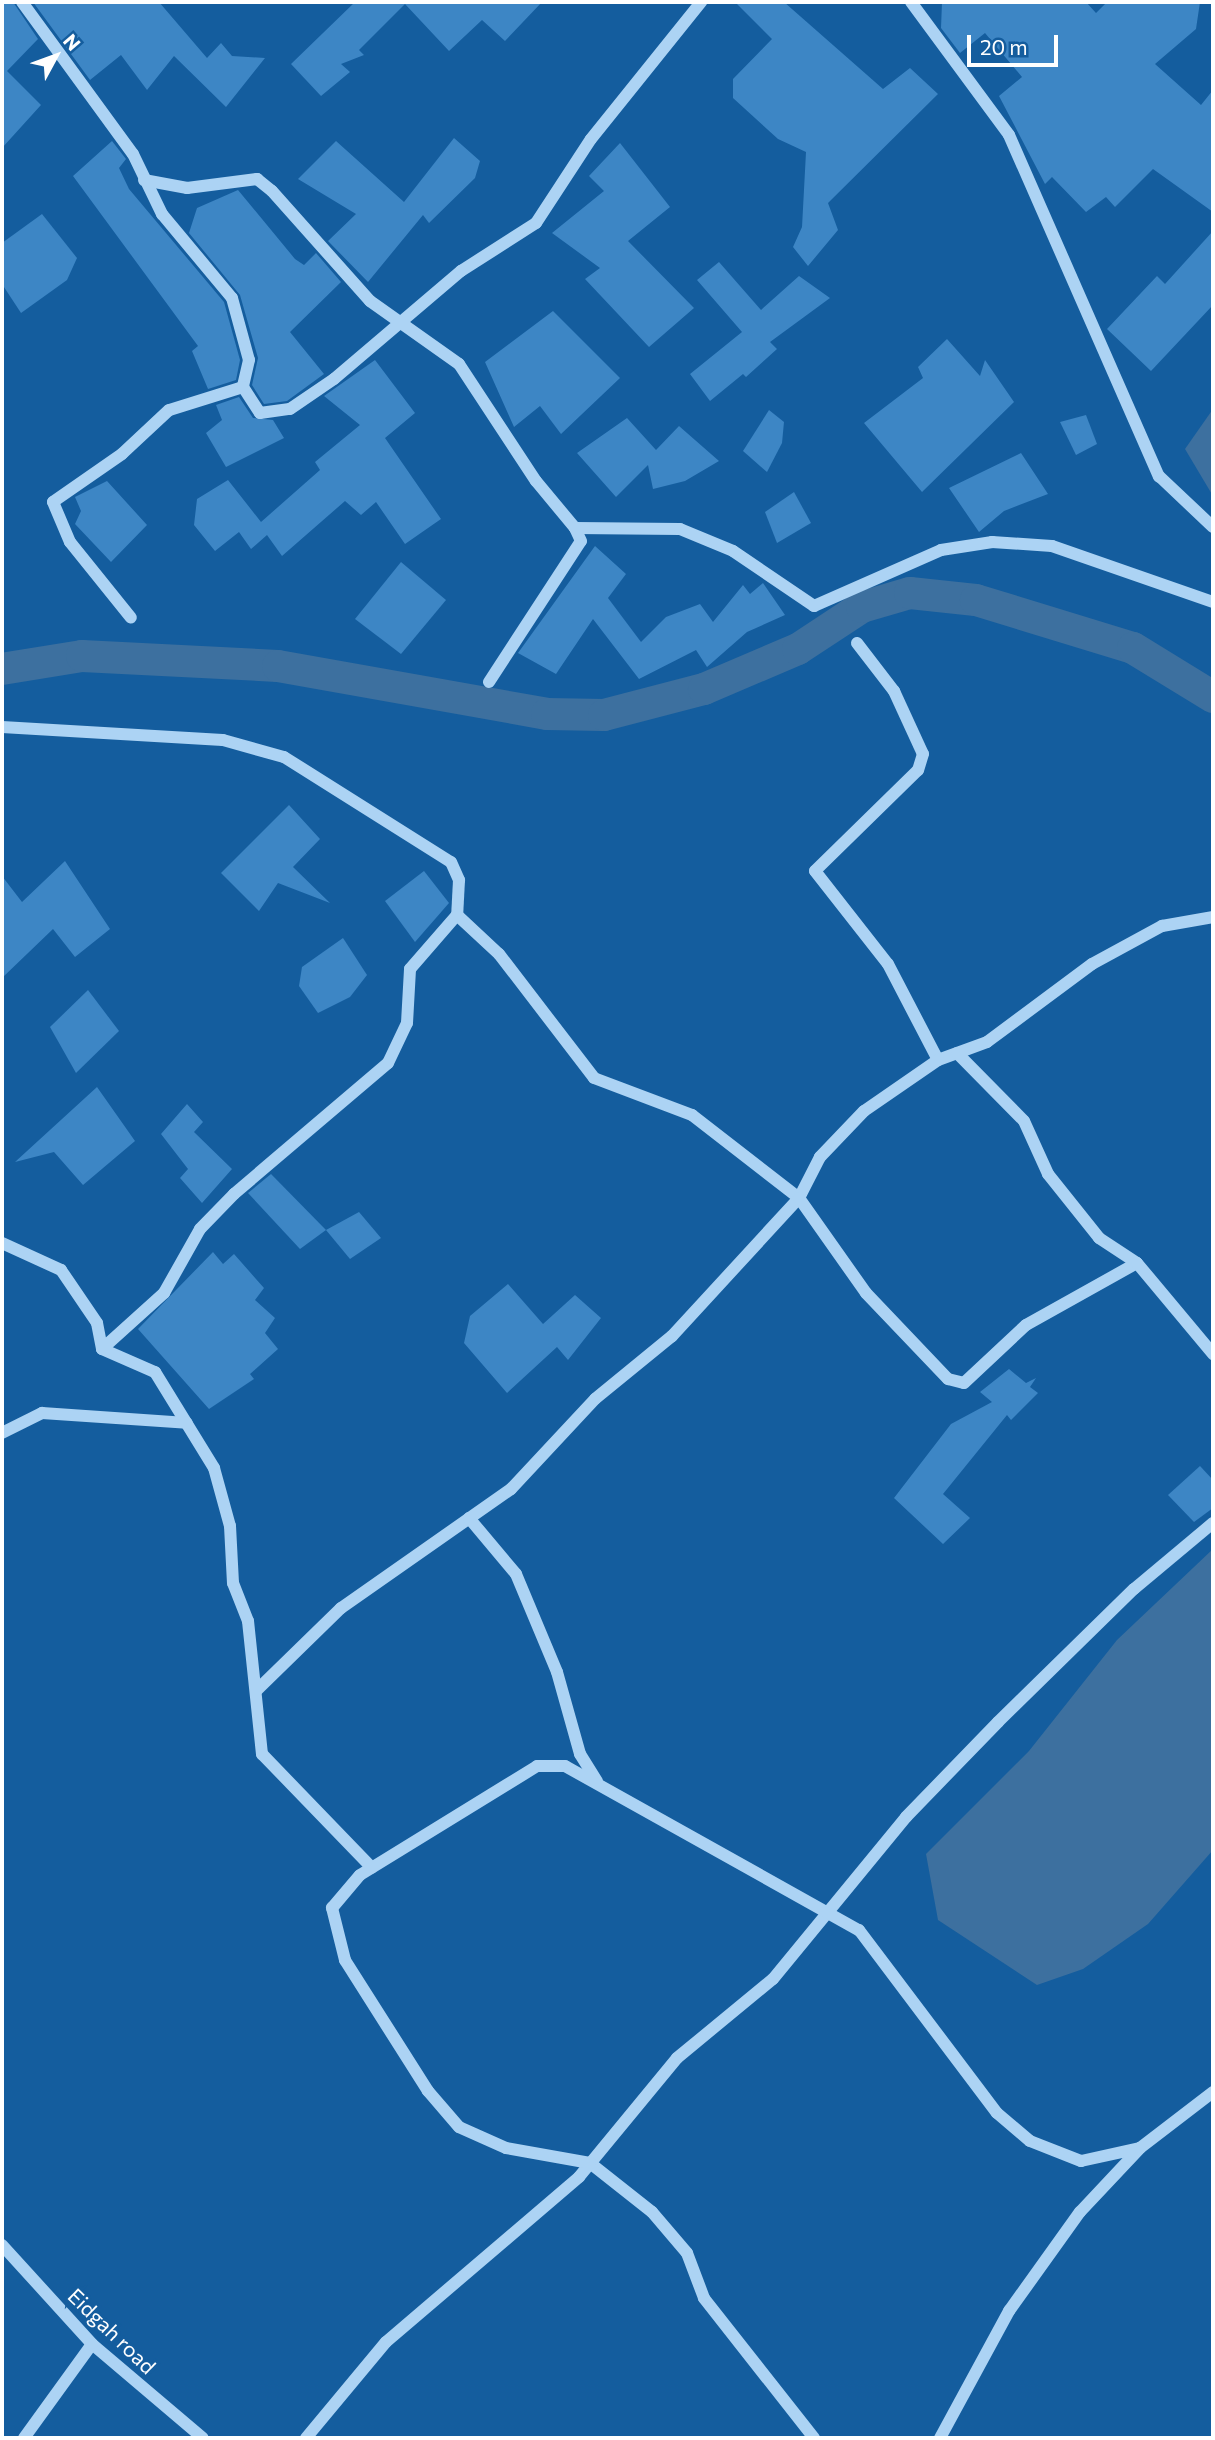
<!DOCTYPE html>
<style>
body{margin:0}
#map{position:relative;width:1215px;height:2440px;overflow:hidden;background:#145d9e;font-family:Commissioner,sans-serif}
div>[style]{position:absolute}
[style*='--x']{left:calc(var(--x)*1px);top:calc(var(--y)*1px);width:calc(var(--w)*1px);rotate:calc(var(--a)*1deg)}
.water>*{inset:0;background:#3d709f}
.canal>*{height:32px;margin:-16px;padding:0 16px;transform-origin:16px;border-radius:16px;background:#3d709f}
.building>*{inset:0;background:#3d86c5}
.minor>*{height:12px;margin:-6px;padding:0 6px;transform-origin:6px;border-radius:6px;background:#acd3f4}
span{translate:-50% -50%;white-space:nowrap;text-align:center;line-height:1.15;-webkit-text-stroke:6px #145d9e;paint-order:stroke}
.street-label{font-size:21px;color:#fff}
.frame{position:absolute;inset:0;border:4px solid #fff;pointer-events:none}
.north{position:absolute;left:21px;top:21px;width:70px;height:70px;-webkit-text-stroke:5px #145d9e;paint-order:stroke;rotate:49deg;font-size:19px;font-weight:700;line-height:28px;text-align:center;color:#fff}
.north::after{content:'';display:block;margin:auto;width:24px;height:32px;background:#fff;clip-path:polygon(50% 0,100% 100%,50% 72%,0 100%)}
.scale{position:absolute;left:967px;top:35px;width:91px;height:32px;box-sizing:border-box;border:4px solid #fff;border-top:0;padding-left:9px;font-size:21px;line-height:24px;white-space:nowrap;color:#fff;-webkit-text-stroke:5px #145d9e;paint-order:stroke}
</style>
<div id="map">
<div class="water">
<i style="clip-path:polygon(1213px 409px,1213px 496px,1185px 449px)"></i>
<i style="clip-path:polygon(1213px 1549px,1213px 1850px,1148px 1924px,1083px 1969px,1037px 1985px,938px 1920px,926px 1854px,1029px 1751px,1117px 1640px)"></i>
</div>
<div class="canal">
<i style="--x:2;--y:669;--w:81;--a:-9.2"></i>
<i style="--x:82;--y:656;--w:196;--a:2.9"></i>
<i style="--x:278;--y:666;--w:273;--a:10.1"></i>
<i style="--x:547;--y:714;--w:57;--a:1"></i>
<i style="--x:604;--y:715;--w:103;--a:-14.6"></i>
<i style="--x:704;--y:689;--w:102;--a:-23.1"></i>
<i style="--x:798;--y:649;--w:77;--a:-33.3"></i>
<i style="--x:862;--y:607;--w:50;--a:-16.3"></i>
<i style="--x:910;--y:593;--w:66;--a:6.1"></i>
<i style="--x:976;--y:600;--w:164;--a:17"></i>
<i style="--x:1133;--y:648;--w:94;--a:31.5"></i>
</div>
<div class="building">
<i style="clip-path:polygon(2px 2px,13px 2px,38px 39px,7px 71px,41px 105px,2px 148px)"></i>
<i style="clip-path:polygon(33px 2px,159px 2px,207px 58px,221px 43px,232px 56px,265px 58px,226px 107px,174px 56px,147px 90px,121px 55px,90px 80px)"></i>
<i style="clip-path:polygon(355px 2px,542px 2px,505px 41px,482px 20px,449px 51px,405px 4px,359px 50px,364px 55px,341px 64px,350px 72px,321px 96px,291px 64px)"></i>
<i style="clip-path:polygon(735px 2px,784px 2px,883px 89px,910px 68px,938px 94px,828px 203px,838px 230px,808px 266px,793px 247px,802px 227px,806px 152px,778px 139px,733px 98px,733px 79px,772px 39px)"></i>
<i style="clip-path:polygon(942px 2px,1086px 2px,1096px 13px,1107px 2px,1200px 2px,1196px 29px,1155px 64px,1201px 105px,1213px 90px,1213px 212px,1153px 169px,1115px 207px,1106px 197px,1086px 212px,1052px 177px,1045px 184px,999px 96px,1022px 77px,985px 33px,960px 53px,941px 28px)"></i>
<i style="clip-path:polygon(454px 138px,480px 161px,475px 178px,429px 223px,423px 215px,368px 282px,328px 241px,356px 214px,298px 179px,336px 141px,404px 202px)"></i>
<i style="clip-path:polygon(112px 141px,126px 159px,119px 168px,129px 189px,224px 302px,240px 360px,236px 380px,208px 389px,192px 351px,198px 346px,73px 176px)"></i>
<i style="clip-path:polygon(620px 143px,670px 207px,628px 241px,694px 308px,649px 347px,585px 279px,600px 268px,552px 233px,604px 191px,589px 176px)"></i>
<i style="clip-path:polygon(238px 190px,295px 259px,304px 265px,316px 253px,341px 282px,290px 332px,324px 374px,287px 401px,264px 404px,252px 385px,258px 358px,240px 295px,189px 233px,197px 208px)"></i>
<i style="clip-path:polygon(42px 214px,77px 258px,67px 280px,21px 313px,2px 284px,2px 243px)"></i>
<i style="clip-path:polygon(1213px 231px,1213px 305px,1151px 371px,1107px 329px,1157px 276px,1165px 284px)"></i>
<i style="clip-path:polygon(719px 262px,761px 310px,799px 276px,830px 298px,770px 342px,777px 349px,746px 377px,743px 374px,710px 401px,690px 374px,742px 332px,697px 280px)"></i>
<i style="clip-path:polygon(553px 311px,620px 378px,561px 434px,540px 406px,514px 427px,485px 362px)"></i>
<i style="clip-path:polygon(947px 339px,980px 376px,985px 360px,1014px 402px,922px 492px,864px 423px,923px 378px,918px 367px)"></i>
<i style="clip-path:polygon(375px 360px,415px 413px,385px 438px,441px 519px,405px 544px,376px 502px,361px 515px,345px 501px,282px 556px,267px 535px,251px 549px,239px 532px,215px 551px,194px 525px,197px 499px,228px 480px,261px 522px,320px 470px,315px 462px,360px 425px,324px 396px)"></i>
<i style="clip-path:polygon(239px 397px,253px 418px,273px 420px,284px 438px,226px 467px,206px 433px,222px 420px,216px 405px)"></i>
<i style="clip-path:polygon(769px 410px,784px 422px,782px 443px,767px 472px,743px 451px)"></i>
<i style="clip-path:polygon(1086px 415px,1097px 444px,1076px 455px,1060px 422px)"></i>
<i style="clip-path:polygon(627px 418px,656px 450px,679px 426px,719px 461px,685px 481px,653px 489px,648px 465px,616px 497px,577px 453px)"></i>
<i style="clip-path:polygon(1021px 453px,1048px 494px,1004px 511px,979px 532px,949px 488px)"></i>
<i style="clip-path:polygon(107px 481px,147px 525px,111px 562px,75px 524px,81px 511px,75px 497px)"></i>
<i style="clip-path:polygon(794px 492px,811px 523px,777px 543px,765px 512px)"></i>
<i style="clip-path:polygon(595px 546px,626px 574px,608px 598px,641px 642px,666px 617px,700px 604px,713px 622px,743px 585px,750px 594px,763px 583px,785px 615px,747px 632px,707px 667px,696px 650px,639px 679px,593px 619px,556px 674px,518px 653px)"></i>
<i style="clip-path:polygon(401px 562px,446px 600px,401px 654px,355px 619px)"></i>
<i style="clip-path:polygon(289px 805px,320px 839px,293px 867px,330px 903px,278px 883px,259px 911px,221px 873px)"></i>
<i style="clip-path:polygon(65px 861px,110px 929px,75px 957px,53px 929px,2px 978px,2px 876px,22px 902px)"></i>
<i style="clip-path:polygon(424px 871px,449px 903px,415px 942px,385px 901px)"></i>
<i style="clip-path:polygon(343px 938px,367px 975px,350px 997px,318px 1013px,299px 986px,302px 967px)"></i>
<i style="clip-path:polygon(88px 990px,119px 1031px,76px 1073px,50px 1027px)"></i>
<i style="clip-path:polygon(97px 1087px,135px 1141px,83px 1185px,54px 1152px,15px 1162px)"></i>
<i style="clip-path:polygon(187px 1104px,203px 1122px,194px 1132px,232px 1169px,202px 1203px,180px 1178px,188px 1169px,161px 1134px)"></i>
<i style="clip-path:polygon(271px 1174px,326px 1230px,300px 1249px,248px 1193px)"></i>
<i style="clip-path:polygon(359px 1212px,381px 1238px,350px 1259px,326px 1230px)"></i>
<i style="clip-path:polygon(213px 1252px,223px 1264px,234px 1254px,264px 1288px,255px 1300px,275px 1318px,265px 1333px,278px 1349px,250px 1374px,254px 1379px,209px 1409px,138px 1329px)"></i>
<i style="clip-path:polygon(508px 1284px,543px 1324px,575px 1295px,601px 1318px,568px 1360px,557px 1347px,507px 1393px,464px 1343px,470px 1316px)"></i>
<i style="clip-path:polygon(1009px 1369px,1026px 1383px,1036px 1378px,1030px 1387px,1038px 1393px,1011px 1420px,1007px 1415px,943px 1494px,970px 1518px,943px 1544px,894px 1498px,951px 1424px,992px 1402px,980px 1392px)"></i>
<i style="clip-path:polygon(1200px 1466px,1213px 1480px,1213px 1508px,1194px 1522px,1168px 1495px)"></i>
</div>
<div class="minor">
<i style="--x:22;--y:2;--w:188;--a:53.9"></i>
<i style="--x:133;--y:154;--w:67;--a:64.2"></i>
<i style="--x:162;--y:214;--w:109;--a:50.2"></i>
<i style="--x:232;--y:298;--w:64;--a:74.7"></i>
<i style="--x:249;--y:360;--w:28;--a:103"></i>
<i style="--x:243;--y:387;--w:77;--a:162.7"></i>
<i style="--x:169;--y:410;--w:64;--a:136.9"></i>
<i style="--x:122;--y:454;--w:84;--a:145.2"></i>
<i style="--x:53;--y:502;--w:43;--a:67"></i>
<i style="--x:70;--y:542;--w:97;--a:51.2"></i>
<i style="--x:911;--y:2;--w:165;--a:53.6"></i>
<i style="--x:1009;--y:135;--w:373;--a:66.3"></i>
<i style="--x:1159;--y:476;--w:74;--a:43.4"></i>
<i style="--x:144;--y:180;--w:44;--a:10.5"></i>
<i style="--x:187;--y:188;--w:71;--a:-7.3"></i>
<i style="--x:257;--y:179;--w:19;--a:39"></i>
<i style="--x:272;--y:191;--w:147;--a:48.3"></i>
<i style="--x:370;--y:301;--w:109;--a:35.3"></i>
<i style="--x:459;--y:364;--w:140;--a:56.7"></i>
<i style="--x:536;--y:481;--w:61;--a:50.3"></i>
<i style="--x:575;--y:528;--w:105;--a:0.5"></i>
<i style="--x:680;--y:529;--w:57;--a:22.5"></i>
<i style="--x:733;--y:551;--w:98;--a:34.2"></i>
<i style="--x:814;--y:606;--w:139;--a:-23.8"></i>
<i style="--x:941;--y:550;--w:52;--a:-8.9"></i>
<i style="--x:992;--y:542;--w:60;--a:3.8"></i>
<i style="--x:1052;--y:546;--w:170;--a:19.2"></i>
<i style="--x:243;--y:387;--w:31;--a:57"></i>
<i style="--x:260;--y:413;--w:30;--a:-8"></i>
<i style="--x:290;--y:409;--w:53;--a:-34.3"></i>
<i style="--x:334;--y:379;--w:167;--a:-40.4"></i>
<i style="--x:461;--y:271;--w:89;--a:-32.6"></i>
<i style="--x:536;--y:223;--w:100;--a:-56.8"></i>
<i style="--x:591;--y:139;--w:176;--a:-51.2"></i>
<i style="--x:857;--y:643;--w:61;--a:52.4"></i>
<i style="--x:894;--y:691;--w:69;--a:65.3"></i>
<i style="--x:923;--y:754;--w:17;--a:107"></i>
<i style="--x:918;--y:770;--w:144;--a:135.6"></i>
<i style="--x:815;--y:871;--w:118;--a:51.9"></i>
<i style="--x:888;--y:964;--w:108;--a:62.5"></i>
<i style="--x:938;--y:1060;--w:52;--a:-20.2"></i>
<i style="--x:987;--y:1042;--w:131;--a:-36.6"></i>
<i style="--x:1092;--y:964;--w:80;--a:-28.5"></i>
<i style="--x:1162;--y:926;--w:52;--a:-10"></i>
<i style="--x:489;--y:682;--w:168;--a:-56.9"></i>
<i style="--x:581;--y:541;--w:14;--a:-115"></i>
<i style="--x:2;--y:727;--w:221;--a:3.4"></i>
<i style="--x:223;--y:740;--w:63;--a:15.6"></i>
<i style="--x:284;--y:757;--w:197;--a:32.2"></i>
<i style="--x:451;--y:862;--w:20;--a:66"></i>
<i style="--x:459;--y:880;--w:35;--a:93"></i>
<i style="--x:457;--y:915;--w:57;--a:42.9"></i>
<i style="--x:499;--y:954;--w:156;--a:52.5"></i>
<i style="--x:594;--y:1078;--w:105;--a:20.7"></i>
<i style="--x:692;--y:1115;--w:135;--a:37.8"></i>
<i style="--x:799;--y:1198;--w:188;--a:132.6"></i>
<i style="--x:672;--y:1336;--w:99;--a:140.7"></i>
<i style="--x:595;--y:1399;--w:123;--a:133"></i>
<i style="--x:511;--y:1489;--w:208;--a:145"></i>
<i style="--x:341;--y:1608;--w:117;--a:135.7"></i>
<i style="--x:957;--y:1053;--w:95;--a:45.4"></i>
<i style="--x:1024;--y:1121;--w:58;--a:65.6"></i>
<i style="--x:1048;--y:1174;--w:82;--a:51.4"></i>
<i style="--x:1099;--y:1238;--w:45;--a:33.3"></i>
<i style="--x:938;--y:1060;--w:90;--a:145.4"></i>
<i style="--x:864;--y:1111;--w:64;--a:133.7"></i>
<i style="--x:820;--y:1157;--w:46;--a:117.1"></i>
<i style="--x:799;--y:1198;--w:116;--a:54.8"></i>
<i style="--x:866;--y:1293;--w:119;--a:46.4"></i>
<i style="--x:948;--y:1379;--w:16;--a:14"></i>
<i style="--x:964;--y:1383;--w:85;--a:-43.1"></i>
<i style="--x:1026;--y:1325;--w:127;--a:-29.2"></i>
<i style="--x:1137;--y:1263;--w:119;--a:50.1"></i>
<i style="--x:2;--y:1243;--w:65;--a:24.6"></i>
<i style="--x:61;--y:1270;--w:64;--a:55.8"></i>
<i style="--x:97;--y:1323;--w:26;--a:79"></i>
<i style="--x:102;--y:1349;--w:58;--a:23.5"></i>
<i style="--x:155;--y:1372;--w:113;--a:58.4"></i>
<i style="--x:214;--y:1468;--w:60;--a:74.6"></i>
<i style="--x:230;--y:1526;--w:57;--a:87"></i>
<i style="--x:233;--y:1583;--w:41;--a:68.5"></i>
<i style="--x:248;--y:1621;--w:134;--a:84"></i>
<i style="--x:262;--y:1754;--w:158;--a:46"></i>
<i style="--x:102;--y:1349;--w:84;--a:-42.1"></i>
<i style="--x:164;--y:1293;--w:73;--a:-60.6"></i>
<i style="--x:200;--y:1229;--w:49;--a:-45.8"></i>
<i style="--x:234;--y:1194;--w:202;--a:-40.4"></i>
<i style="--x:388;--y:1063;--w:44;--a:-64.6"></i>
<i style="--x:407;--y:1023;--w:54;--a:-86.8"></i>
<i style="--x:410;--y:969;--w:72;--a:-49"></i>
<i style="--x:2;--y:1433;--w:45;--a:-26.6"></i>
<i style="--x:42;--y:1413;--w:145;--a:3.9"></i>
<i style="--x:469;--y:1518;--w:73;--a:50"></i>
<i style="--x:516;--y:1574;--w:106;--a:67.3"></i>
<i style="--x:557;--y:1672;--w:85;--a:74.3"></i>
<i style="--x:580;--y:1754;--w:32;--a:58"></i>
<i style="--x:2;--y:2245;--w:134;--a:47.7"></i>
<i style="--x:92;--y:2344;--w:145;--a:40.3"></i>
<i style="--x:24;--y:2438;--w:116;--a:-54.1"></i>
<i style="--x:306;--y:2438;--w:125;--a:-50.2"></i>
<i style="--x:386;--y:2342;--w:254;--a:-40.5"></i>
<i style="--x:579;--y:2177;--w:154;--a:-50.5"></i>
<i style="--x:677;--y:2058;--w:124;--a:-39.5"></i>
<i style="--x:773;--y:1979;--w:210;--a:-50.6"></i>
<i style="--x:906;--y:1817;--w:132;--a:-45.9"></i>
<i style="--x:998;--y:1722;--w:190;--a:-44.4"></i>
<i style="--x:1134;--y:1589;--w:103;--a:-39.9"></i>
<i style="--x:814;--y:2438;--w:178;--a:-128.2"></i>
<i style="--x:704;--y:2298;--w:48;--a:-110.7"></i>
<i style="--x:687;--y:2253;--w:54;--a:-130.5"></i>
<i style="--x:652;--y:2212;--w:79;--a:-141.7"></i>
<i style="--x:590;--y:2163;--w:85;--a:-169.9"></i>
<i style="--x:506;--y:2148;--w:51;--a:-155.9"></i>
<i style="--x:459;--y:2127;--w:48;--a:-130.7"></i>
<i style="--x:428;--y:2091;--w:155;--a:-122.4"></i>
<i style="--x:345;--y:1960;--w:54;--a:-104"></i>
<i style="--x:332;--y:1908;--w:43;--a:-49.7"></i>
<i style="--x:360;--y:1875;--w:208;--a:-31.6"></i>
<i style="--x:537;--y:1766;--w:28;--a:0"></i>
<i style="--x:565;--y:1766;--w:337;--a:29.2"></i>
<i style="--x:859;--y:1930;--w:229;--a:53"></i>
<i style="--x:997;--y:2113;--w:43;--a:40.3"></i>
<i style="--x:1030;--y:2141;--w:55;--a:21.4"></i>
<i style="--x:1081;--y:2161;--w:60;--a:-12.4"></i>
<i style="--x:940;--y:2438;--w:145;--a:-61.5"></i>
<i style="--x:1009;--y:2311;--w:122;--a:-54.4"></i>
<i style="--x:1080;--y:2212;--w:88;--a:-46.8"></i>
<i style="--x:1140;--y:2148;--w:92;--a:-37.5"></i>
</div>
<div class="street-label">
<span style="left:112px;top:2331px;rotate:44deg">Eidgah road</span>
</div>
<div class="frame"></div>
<div class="north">N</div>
<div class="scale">20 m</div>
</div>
